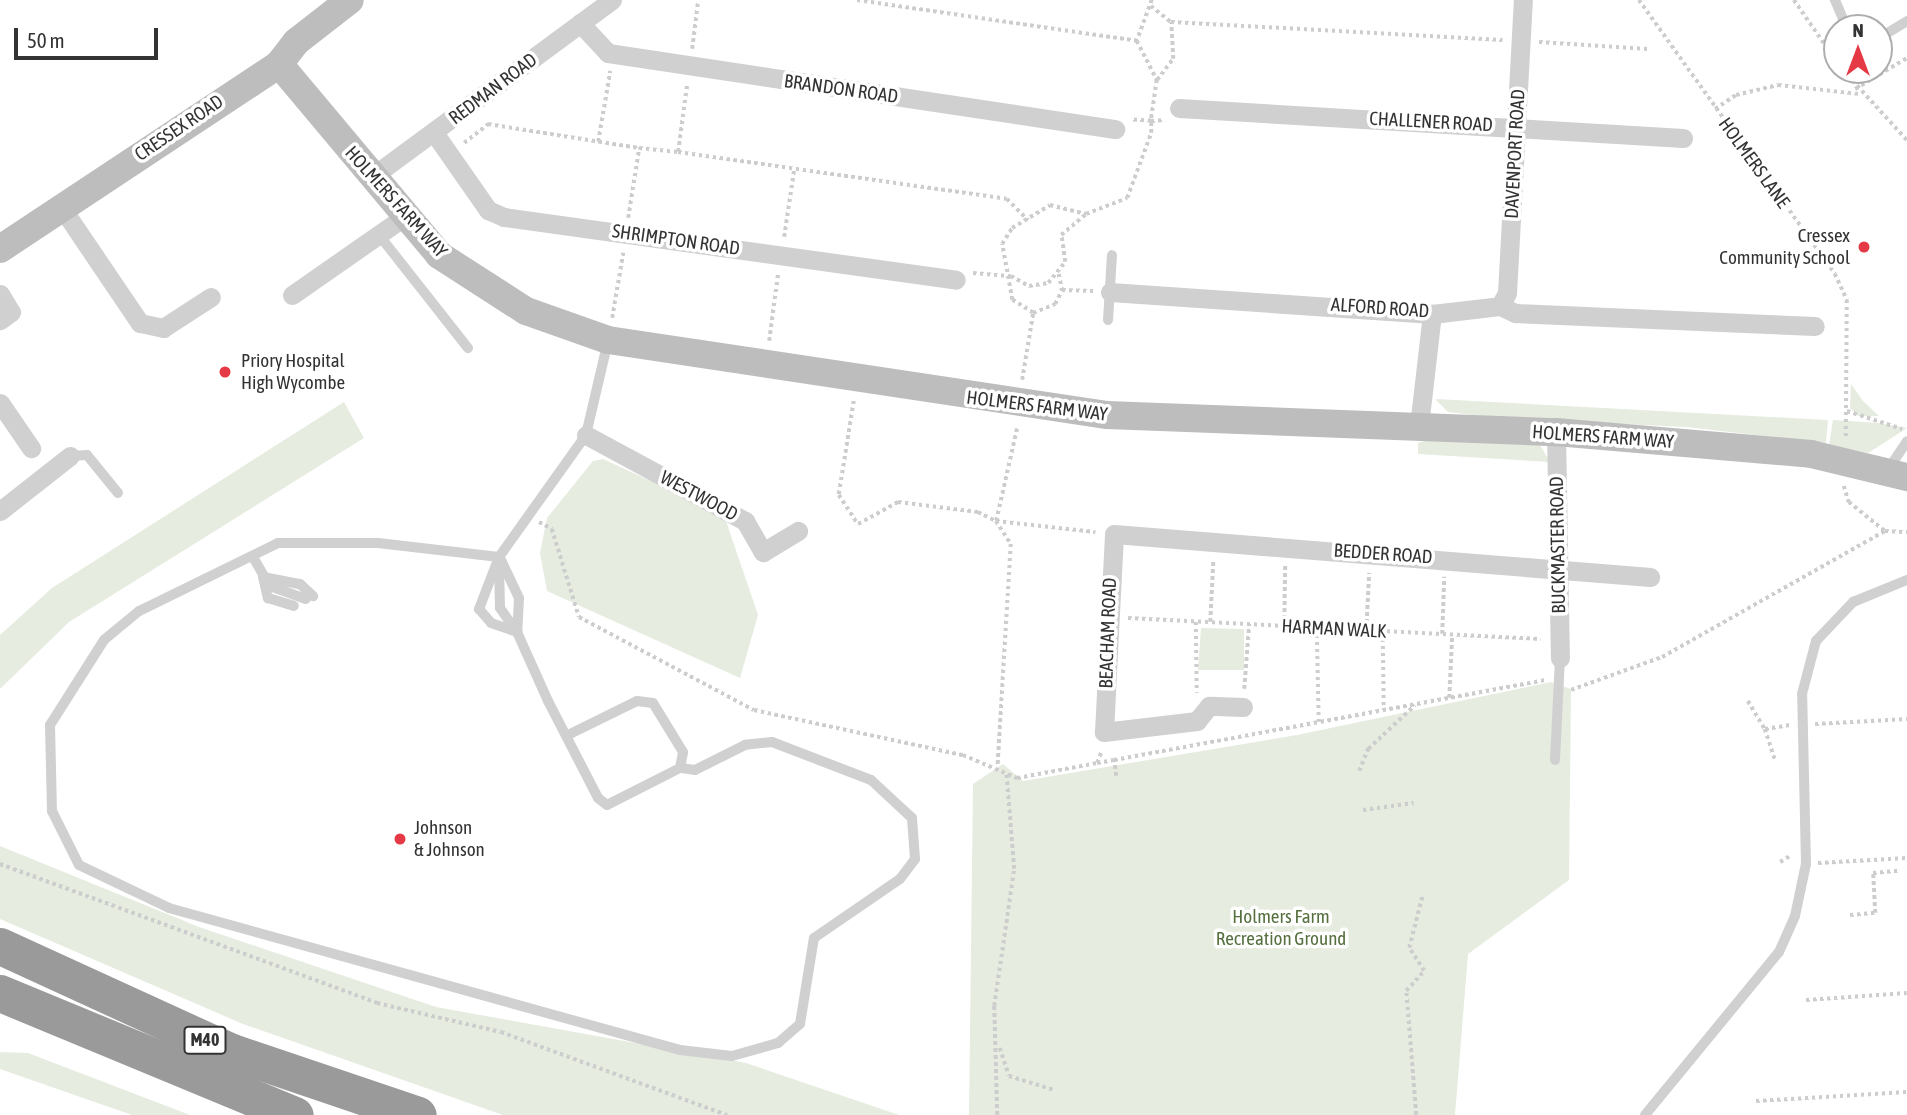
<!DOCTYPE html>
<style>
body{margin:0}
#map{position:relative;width:1907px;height:1115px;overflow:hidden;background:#fff;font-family:"Asap Condensed",sans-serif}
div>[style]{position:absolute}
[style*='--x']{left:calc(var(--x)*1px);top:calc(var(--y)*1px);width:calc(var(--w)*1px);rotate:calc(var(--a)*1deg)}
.green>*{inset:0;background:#e6ecdf}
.path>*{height:3.5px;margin-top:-1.75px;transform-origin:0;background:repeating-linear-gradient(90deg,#cdcdcd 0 3.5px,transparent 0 7px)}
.lane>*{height:10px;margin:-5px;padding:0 5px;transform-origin:5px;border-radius:5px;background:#d0d0d0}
.street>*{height:19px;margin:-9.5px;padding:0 9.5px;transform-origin:9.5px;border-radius:9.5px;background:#d0d0d0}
.secondary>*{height:28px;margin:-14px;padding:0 14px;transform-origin:14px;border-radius:14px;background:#bdbdbd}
.highway>*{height:37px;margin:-18.5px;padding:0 18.5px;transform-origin:18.5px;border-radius:18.5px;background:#9a9a9a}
.dots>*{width:19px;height:19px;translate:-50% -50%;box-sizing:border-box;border:4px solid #fff;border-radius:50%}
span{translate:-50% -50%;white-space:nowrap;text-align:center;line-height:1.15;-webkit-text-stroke:7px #fff;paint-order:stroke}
.shield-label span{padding:2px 5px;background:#fff;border:2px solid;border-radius:5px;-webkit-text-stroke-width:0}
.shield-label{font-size:18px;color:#333;font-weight:700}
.street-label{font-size:19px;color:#333}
.poi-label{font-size:19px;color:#333}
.right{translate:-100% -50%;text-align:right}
.left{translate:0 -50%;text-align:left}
.park-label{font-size:19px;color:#56703f}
.north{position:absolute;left:1823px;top:14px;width:70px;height:70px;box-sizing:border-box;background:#fff;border:2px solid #adadad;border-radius:50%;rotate:0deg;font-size:19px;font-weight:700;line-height:28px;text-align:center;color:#333}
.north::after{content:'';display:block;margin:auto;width:24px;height:32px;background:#e63946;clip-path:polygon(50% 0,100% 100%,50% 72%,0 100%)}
.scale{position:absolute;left:14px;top:28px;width:144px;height:32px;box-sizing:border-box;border:4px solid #333;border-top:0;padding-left:9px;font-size:21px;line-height:24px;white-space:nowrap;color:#333;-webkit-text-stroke:5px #fff;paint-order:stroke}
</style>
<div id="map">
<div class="green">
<i style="clip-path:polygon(1851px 384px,1863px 401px,1879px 416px,1858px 416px,1850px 408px)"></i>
<i style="clip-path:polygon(1435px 399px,1828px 420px,1826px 443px,1686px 427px,1500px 418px,1448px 412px)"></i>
<i style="clip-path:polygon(344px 402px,364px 438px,69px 622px,0 689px,0 635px,52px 588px)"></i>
<i style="clip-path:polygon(1833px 420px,1879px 423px,1907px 428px,1868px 453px,1829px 445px)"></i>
<i style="clip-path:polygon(1435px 438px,1540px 445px,1550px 462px,1418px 454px,1418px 443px)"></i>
<i style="clip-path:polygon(603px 459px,724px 515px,758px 615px,740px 678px,547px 591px,540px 553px,547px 518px,593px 461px)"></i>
<i style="clip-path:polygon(1201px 628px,1244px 629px,1244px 670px,1198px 670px)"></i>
<i style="clip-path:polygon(1551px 682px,1571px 689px,1569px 880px,1468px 954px,1455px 1115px,969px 1115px,973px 784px,1003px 764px,1023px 781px,1297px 735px)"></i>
<i style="clip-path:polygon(0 846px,199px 927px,436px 1007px,746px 1063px,899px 1115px,503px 1115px,243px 1024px,0 919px)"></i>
<i style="clip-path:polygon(0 1052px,28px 1053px,190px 1115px,132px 1115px,0 1069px)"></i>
</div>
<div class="path">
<i style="--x:857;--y:0;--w:283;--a:8.3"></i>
<i style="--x:1152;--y:0;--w:44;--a:110.1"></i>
<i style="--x:1137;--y:41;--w:44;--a:62.9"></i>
<i style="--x:1157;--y:80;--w:41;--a:98.3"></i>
<i style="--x:1151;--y:121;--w:14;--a:-4"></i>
<i style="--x:1639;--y:0;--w:337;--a:54.4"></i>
<i style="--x:1835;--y:274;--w:29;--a:65"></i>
<i style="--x:1847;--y:300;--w:140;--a:90.4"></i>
<i style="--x:1794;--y:0;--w:75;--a:55.3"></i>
<i style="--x:1151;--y:6;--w:26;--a:39"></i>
<i style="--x:1171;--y:22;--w:332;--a:3.1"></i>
<i style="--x:1539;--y:42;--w:109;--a:3.7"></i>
<i style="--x:692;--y:49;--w:49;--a:-83"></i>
<i style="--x:1843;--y:70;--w:95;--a:47.6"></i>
<i style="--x:1157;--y:80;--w:26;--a:-53"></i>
<i style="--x:1173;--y:59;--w:37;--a:-93"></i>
<i style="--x:1855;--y:89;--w:61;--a:-30.8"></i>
<i style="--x:1715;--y:109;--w:25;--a:-34"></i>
<i style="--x:1736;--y:95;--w:43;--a:-13.4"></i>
<i style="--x:1778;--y:85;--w:81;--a:6.3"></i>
<i style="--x:598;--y:142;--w:72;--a:-80.4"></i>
<i style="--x:464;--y:143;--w:31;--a:-38"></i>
<i style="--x:488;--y:124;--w:153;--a:9"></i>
<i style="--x:678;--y:152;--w:332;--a:8.1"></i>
<i style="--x:1007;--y:199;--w:30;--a:45"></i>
<i style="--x:628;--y:218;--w:71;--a:-81.1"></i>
<i style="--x:639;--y:148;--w:39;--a:6"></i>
<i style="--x:678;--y:152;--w:69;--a:-82.5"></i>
<i style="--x:784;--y:237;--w:69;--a:-81.6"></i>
<i style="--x:973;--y:273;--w:38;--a:5"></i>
<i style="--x:1011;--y:276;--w:21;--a:29"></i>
<i style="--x:1029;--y:286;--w:19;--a:-9"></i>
<i style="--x:1048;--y:283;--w:27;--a:-51"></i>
<i style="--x:1065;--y:262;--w:27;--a:-98"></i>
<i style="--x:1061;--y:235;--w:33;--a:-40"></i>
<i style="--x:1059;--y:274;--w:16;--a:79"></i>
<i style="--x:1062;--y:290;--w:31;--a:2"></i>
<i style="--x:1033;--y:313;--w:24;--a:-22"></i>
<i style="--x:1055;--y:304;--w:16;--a:-63"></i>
<i style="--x:612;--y:318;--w:66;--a:-80.4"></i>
<i style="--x:769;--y:341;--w:69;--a:-82.5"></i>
<i style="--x:1022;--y:380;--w:68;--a:-80.7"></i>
<i style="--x:1033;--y:313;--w:25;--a:-148"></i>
<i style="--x:1012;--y:300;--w:57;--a:-100.1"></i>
<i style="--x:1002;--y:244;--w:19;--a:-58"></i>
<i style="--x:1012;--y:228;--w:44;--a:-31.2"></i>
<i style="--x:1050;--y:205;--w:37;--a:14"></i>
<i style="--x:1086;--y:214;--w:44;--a:-21.3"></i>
<i style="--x:1127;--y:198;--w:69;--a:-69.7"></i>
<i style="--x:1151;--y:133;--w:12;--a:-90"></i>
<i style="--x:1151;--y:121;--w:19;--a:-177"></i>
<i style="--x:854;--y:401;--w:95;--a:99.1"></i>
<i style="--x:839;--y:495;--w:35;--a:57"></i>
<i style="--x:858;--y:524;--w:46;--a:-28.8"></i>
<i style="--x:898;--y:502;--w:81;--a:7.1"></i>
<i style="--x:978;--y:512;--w:20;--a:27"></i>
<i style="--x:996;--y:521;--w:95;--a:-77.3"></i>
<i style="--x:1847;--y:411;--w:58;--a:18.1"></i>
<i style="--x:1844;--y:486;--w:17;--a:73"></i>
<i style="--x:1849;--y:502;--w:46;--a:38.9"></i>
<i style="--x:996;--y:521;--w:27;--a:57"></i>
<i style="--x:1011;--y:544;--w:222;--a:93.4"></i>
<i style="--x:996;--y:521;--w:100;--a:6.3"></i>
<i style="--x:539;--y:522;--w:15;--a:28"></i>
<i style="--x:552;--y:529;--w:92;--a:72.9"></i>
<i style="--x:579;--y:617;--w:198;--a:28"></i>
<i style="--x:754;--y:710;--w:214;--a:12.2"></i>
<i style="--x:963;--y:755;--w:59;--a:23.1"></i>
<i style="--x:1017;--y:778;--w:81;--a:-10.6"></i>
<i style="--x:1097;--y:763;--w:14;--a:-69"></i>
<i style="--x:1128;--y:618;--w:413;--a:2.9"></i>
<i style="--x:1196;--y:622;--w:71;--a:89.2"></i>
<i style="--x:1210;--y:622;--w:60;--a:-87.1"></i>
<i style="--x:1284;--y:626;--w:61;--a:-89.1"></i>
<i style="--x:1317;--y:628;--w:94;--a:88.8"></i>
<i style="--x:1366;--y:630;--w:57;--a:-87"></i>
<i style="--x:1383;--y:632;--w:78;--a:89.3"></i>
<i style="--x:1442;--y:634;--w:57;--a:-88"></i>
<i style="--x:1244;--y:689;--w:65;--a:-85.6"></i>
<i style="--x:1571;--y:690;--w:97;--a:-19.9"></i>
<i style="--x:1662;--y:657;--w:256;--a:-29.5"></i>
<i style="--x:1885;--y:531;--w:22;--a:3"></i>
<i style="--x:1449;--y:698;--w:63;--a:-87.3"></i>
<i style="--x:1748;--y:701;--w:33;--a:59"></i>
<i style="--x:1765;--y:729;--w:25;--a:-9"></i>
<i style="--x:1815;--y:724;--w:92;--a:-3.1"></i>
<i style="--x:1765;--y:729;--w:33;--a:72"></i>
<i style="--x:1097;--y:763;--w:17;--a:-10"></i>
<i style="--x:1359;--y:771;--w:24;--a:-68"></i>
<i style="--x:1368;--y:749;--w:64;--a:-43.1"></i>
<i style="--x:1116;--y:776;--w:16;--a:-97"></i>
<i style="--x:1114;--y:760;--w:440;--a:-10.5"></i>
<i style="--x:1363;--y:810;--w:51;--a:-7.8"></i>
<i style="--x:1780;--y:862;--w:13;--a:-32"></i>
<i style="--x:1818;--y:863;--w:89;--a:-3.2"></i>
<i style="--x:0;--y:864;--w:402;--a:20.2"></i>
<i style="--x:377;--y:1003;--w:127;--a:13.2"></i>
<i style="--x:501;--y:1032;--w:241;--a:20.2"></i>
<i style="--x:1850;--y:915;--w:25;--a:-5"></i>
<i style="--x:1875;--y:913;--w:40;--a:-92.9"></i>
<i style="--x:1873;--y:873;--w:25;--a:-5"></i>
<i style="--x:1806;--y:1000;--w:101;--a:-4"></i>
<i style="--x:1000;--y:1048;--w:29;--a:72"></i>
<i style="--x:1009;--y:1076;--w:47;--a:17.3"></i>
<i style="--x:1756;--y:1101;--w:151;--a:-3.4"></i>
<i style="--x:997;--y:1115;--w:109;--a:-91.6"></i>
<i style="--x:994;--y:1006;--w:138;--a:-81.7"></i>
<i style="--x:1014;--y:869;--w:97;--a:-94.7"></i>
<i style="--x:1416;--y:1115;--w:124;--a:-94.6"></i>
<i style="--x:1406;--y:991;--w:27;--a:-48"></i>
<i style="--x:1424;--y:971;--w:27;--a:-123"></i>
<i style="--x:1409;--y:948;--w:53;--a:-75.7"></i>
</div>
<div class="lane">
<i style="--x:1835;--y:0;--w:30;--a:67"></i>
<i style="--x:1879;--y:38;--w:33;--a:-31"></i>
<i style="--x:379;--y:235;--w:144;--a:51.8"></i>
<i style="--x:1108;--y:320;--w:65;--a:-86.5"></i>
<i style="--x:608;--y:341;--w:97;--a:103.2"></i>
<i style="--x:586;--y:435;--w:150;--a:125.5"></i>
<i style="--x:499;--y:557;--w:122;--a:-173.4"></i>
<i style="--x:378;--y:543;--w:100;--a:180"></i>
<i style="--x:278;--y:543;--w:155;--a:153.9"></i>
<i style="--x:139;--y:611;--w:45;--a:140.4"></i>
<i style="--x:104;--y:640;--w:101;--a:122.4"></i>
<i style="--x:50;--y:725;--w:86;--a:88.7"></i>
<i style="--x:52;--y:811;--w:60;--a:63.4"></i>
<i style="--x:79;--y:865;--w:100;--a:25.5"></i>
<i style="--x:169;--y:908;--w:530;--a:15.53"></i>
<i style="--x:680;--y:1050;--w:52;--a:6.6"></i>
<i style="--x:732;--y:1056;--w:48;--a:-15.8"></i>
<i style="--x:778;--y:1043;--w:29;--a:-41"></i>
<i style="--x:800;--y:1024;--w:87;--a:-80.8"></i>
<i style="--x:814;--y:938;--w:104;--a:-34.5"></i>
<i style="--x:900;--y:879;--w:25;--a:-53"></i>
<i style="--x:915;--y:859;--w:41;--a:-94.2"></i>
<i style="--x:912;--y:818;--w:56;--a:-137.2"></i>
<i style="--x:871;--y:780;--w:106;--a:-159"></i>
<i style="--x:772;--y:742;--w:27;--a:174"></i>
<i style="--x:745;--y:745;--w:56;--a:153.4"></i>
<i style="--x:695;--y:770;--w:15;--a:-172"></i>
<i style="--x:70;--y:456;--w:17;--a:-3"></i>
<i style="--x:87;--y:455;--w:49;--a:50.8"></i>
<i style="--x:1887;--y:471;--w:36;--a:-56"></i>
<i style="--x:253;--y:557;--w:34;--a:60"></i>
<i style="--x:270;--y:586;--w:38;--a:20"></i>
<i style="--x:499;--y:557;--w:56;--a:111"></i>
<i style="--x:479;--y:609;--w:18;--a:49"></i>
<i style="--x:491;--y:623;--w:28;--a:19"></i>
<i style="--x:517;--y:632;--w:76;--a:65.8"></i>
<i style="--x:548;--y:701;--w:109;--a:62.7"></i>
<i style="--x:598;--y:798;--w:11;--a:38"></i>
<i style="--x:607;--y:805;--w:82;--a:-26.9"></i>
<i style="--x:680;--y:768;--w:16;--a:-79"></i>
<i style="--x:683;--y:752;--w:57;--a:-121.5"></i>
<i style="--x:653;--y:703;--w:16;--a:-173"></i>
<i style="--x:637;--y:701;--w:79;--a:153.8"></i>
<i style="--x:501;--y:560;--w:42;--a:64.7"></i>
<i style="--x:519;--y:598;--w:34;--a:93"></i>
<i style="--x:499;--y:564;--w:44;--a:88.7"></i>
<i style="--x:500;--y:608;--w:29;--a:55"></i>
<i style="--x:263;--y:577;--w:38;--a:11"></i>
<i style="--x:300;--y:584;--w:18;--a:43"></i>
<i style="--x:263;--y:577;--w:22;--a:77"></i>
<i style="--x:268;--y:598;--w:27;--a:17"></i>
<i style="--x:1555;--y:760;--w:102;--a:-87.2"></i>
<i style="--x:1645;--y:1115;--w:211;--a:-50.6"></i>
<i style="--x:1779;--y:952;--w:39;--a:-66"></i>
<i style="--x:1795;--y:916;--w:53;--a:-78.1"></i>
<i style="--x:1806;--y:864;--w:170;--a:-91.3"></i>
<i style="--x:1802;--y:694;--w:55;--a:-75.2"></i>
<i style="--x:1816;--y:641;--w:54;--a:-46.5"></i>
<i style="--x:1853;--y:602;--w:58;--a:-22.2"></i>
</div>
<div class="street">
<i style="--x:580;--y:23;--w:41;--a:47"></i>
<i style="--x:608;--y:53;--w:513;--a:8.53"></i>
<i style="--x:1179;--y:108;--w:505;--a:3.41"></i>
<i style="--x:435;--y:134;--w:93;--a:55.1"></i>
<i style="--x:488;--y:210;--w:17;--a:24"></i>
<i style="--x:504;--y:217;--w:456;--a:7.9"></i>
<i style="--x:373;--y:176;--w:297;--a:-36.4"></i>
<i style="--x:62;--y:208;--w:139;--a:55.9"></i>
<i style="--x:140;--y:323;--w:24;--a:12"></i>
<i style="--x:163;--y:328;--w:57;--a:-32.9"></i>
<i style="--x:1110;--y:292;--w:323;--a:3.9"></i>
<i style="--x:1432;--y:314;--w:68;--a:-6.7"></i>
<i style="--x:1500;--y:306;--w:17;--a:25"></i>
<i style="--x:1515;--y:313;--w:300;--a:2.5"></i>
<i style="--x:0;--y:294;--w:21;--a:59"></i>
<i style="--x:11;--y:312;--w:14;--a:144"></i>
<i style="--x:292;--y:295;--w:136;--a:-34.9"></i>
<i style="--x:1500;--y:306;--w:15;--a:-62"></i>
<i style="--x:1507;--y:293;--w:293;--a:-86.9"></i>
<i style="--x:0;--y:403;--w:55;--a:55.4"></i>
<i style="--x:1419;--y:426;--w:113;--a:-83.4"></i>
<i style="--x:1556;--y:432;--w:226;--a:89"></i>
<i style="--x:586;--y:435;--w:181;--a:28.4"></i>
<i style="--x:745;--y:521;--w:36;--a:60"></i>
<i style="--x:763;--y:552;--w:41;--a:-31"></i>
<i style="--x:0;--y:511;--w:89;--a:-38.2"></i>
<i style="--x:1243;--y:707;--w:34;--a:-178"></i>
<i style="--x:1209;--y:706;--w:19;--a:129"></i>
<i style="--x:1197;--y:721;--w:94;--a:173.3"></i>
<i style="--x:1104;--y:732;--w:198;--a:-87.1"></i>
<i style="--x:1114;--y:534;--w:538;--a:4.59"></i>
</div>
<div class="secondary">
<i style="--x:279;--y:64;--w:249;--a:50"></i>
<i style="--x:439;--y:255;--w:103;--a:32.8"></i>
<i style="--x:526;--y:311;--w:87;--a:19.5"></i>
<i style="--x:608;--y:340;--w:505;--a:8.55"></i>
<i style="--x:1107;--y:415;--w:449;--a:2.2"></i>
<i style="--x:1556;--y:432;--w:256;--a:4.9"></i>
<i style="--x:1811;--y:454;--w:99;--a:13.5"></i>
<i style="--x:0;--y:249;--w:335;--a:-33.5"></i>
<i style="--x:279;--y:64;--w:28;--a:-52"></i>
<i style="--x:296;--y:42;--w:68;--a:-37.9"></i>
</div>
<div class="highway">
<i style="--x:0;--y:946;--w:255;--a:24.6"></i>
<i style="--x:232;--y:1052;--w:196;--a:18.7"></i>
<i style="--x:0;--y:993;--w:319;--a:22.5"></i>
</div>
<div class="dots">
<i style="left:1864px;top:247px;background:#e63946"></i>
<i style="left:225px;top:372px;background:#e63946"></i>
<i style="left:400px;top:839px;background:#e63946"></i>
</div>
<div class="shield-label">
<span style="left:205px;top:1040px">M40</span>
</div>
<div class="street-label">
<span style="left:493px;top:89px;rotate:-37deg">REDMAN ROAD</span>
<span style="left:841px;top:89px;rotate:8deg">BRANDON ROAD</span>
<span style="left:1431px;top:122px;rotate:3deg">CHALLENER ROAD</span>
<span style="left:179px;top:128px;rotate:-34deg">CRESSEX ROAD</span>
<span style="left:1515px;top:154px;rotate:-87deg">DAVENPORT ROAD</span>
<span style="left:1754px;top:163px;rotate:54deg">HOLMERS LANE</span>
<span style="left:396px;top:202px;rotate:48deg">HOLMERS FARM WAY</span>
<span style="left:676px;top:240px;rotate:8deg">SHRIMPTON ROAD</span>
<span style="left:1380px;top:308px;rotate:4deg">ALFORD ROAD</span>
<span style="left:1037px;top:406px;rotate:7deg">HOLMERS FARM WAY</span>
<span style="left:1603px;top:437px;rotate:4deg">HOLMERS FARM WAY</span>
<span style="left:699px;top:496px;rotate:28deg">WESTWOOD</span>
<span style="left:1558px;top:545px;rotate:-91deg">BUCKMASTER ROAD</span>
<span style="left:1383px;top:554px;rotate:4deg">BEDDER ROAD</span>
<span style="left:1334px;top:629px;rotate:3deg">HARMAN WALK</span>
<span style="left:1108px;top:633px;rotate:-88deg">BEACHAM ROAD</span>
</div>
<div class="poi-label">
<span class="right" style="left:1850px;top:247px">Cressex<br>Community School</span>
<span class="left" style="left:241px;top:372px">Priory Hospital<br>High Wycombe</span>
<span class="left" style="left:414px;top:839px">Johnson<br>&amp; Johnson</span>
</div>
<div class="park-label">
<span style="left:1281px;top:928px">Holmers Farm<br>Recreation Ground</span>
</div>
<div class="north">N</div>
<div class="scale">50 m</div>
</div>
